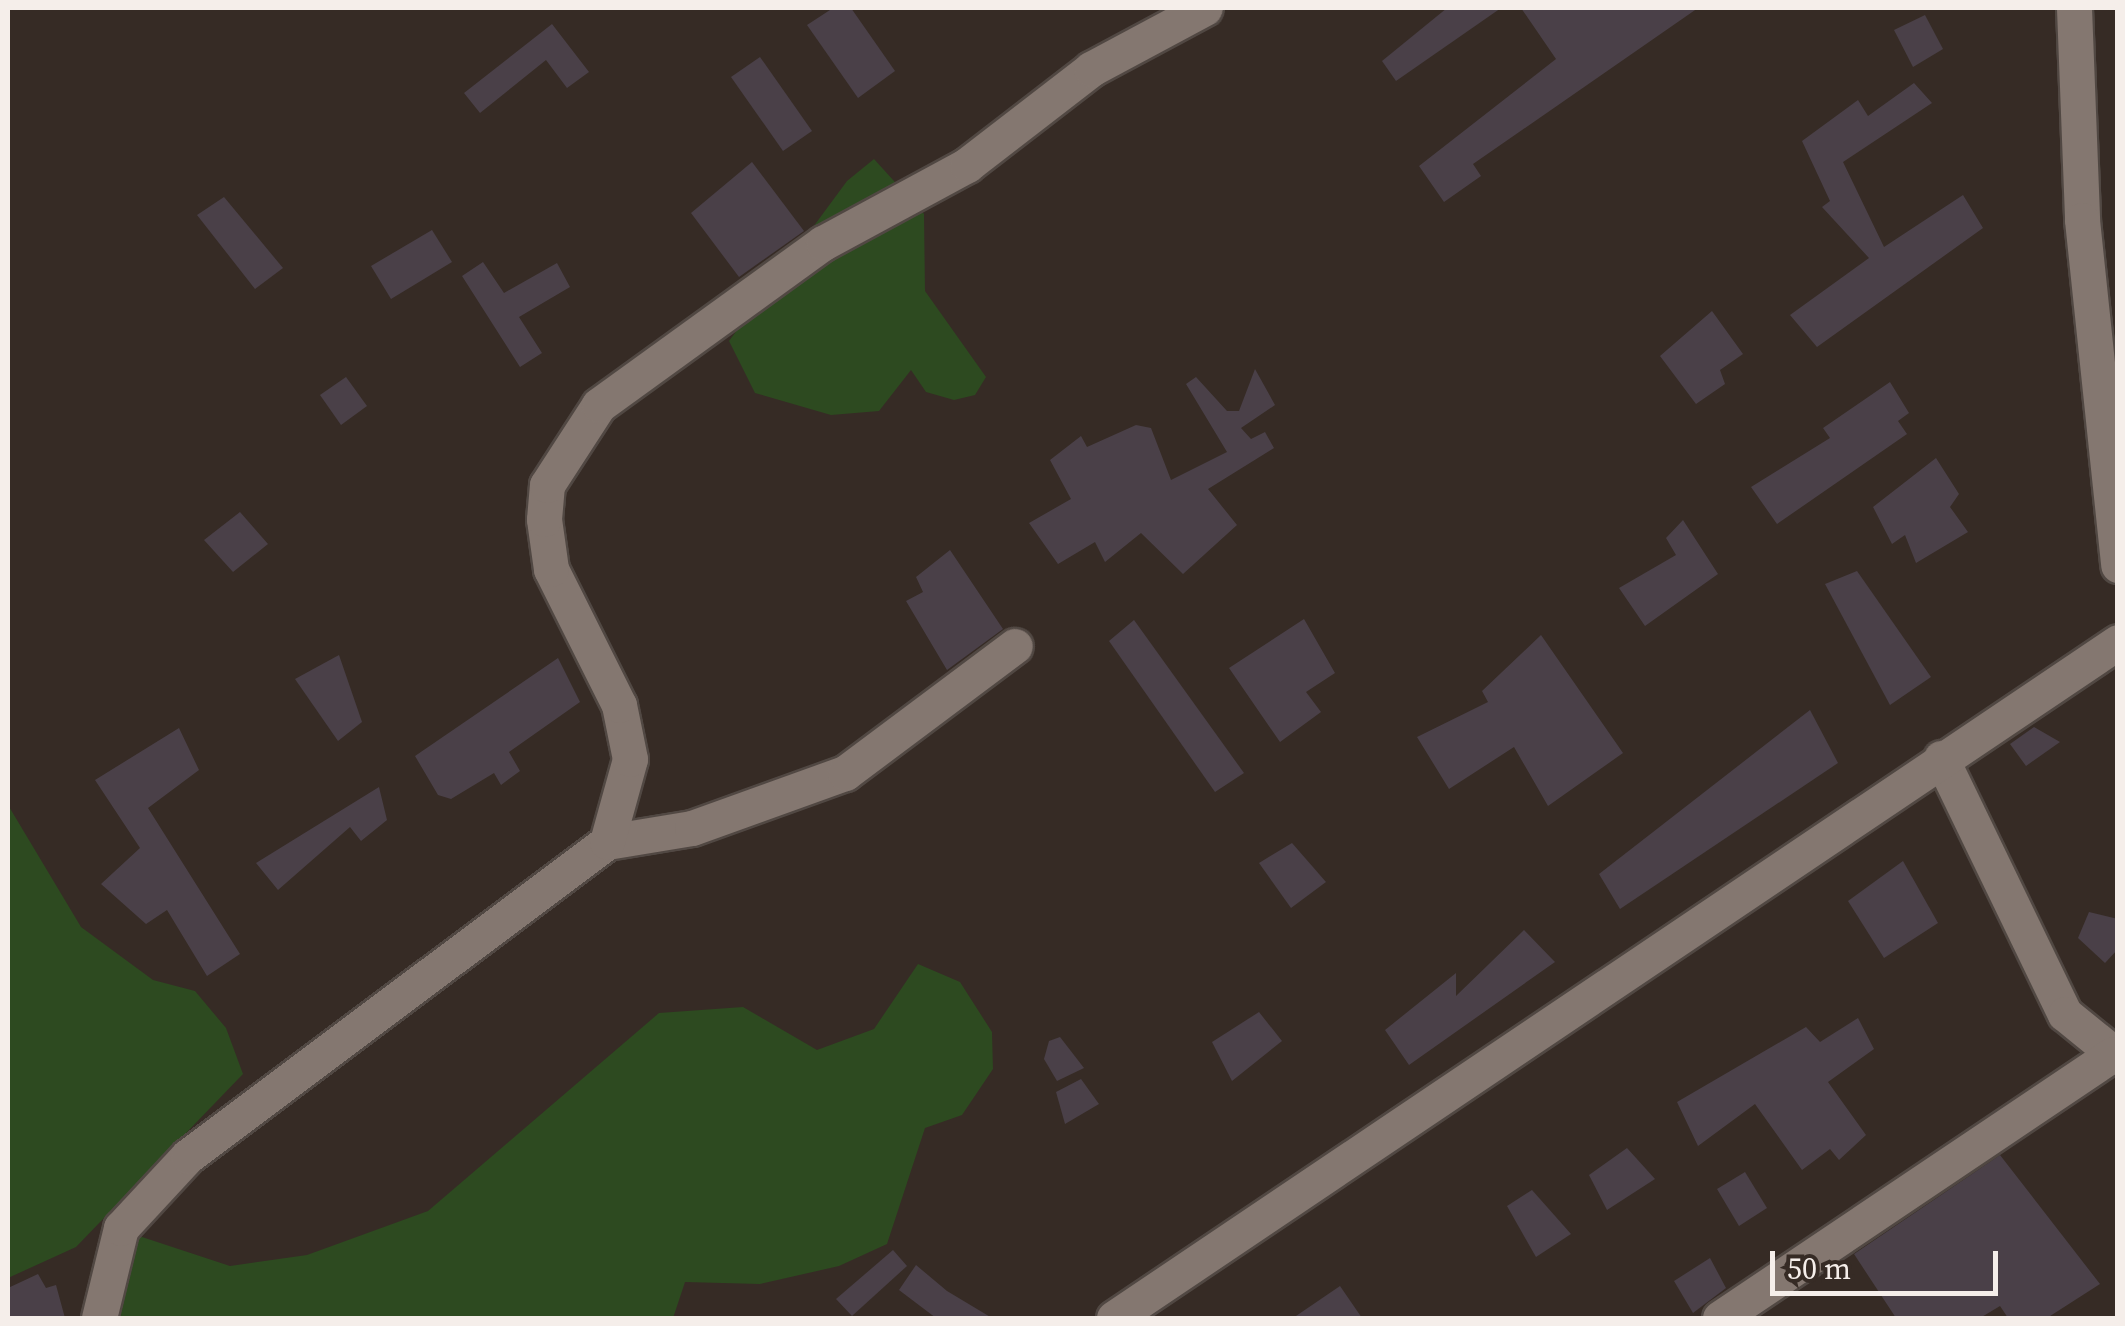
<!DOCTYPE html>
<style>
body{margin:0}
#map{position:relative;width:2125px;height:1326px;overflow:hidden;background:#362b25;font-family:"Source Serif 4",serif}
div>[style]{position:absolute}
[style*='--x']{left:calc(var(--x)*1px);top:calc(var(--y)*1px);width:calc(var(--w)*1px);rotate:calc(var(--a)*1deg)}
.green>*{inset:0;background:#2d4a20}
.building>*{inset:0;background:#4a4048}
.roads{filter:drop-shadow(2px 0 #514843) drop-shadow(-2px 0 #514843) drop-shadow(0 2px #514843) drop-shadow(0 -2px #514843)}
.minor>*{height:35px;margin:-17.5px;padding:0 17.5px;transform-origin:17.5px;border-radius:17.5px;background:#847770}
span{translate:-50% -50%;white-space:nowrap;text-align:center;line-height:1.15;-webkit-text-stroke:9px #362b25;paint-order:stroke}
.frame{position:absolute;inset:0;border:10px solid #f5eeea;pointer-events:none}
.scale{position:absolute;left:1770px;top:1251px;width:228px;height:45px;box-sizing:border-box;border:5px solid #f5eeea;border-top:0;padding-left:12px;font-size:30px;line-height:35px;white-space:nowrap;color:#f5eeea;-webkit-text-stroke:8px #362b25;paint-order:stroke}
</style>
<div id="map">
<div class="green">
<i style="clip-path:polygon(874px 159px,924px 214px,925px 291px,986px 377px,975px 395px,954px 400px,926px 392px,911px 370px,879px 411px,831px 415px,755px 393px,729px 341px,847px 181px)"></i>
<i style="clip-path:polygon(8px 805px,81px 927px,153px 980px,195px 991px,226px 1028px,243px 1074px,76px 1247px,8px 1278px)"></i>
<i style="clip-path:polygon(918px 964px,960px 982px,992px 1032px,993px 1069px,962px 1115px,925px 1128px,887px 1244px,839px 1266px,760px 1284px,685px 1282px,673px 1318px,113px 1318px,139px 1236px,230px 1266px,307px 1255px,428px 1211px,659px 1013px,743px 1007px,817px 1050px,874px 1029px)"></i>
</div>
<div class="building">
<i style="clip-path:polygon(833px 8px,851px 8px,895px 71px,858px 98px,807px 25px)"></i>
<i style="clip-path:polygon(1447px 8px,1501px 8px,1396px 81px,1382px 61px)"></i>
<i style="clip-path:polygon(1521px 8px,1698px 8px,1473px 164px,1481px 176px,1444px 202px,1419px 166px,1556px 59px)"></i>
<i style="clip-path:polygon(1925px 15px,1943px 49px,1913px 67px,1894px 30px)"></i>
<i style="clip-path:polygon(552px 24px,589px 72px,567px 88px,546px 60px,480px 113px,464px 93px)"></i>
<i style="clip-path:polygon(760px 57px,812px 131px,783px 151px,731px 77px)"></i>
<i style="clip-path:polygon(1914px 83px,1932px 103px,1843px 162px,1884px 247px,1963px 195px,1983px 228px,1817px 347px,1790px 315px,1869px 258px,1822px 207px,1830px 201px,1802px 141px,1858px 100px,1868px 116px)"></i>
<i style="clip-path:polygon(752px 162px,804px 231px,739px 277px,691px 213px)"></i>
<i style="clip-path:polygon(224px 197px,283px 268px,255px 289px,197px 215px)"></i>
<i style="clip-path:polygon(432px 230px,452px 262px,391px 299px,371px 266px)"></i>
<i style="clip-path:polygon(483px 262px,504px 293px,557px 263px,570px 287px,519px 317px,542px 353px,520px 367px,462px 276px)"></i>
<i style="clip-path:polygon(1712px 311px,1743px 354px,1720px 370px,1725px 384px,1696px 404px,1660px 356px)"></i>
<i style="clip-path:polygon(1255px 369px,1275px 405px,1241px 428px,1251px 439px,1265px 432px,1274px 448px,1208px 489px,1237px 525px,1183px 574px,1141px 533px,1105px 562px,1095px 542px,1058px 564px,1029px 523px,1071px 499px,1050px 460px,1081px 436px,1087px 447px,1136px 425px,1151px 428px,1171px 480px,1227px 452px,1186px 384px,1196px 377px,1227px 411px,1239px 411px)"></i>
<i style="clip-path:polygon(346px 377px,367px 406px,341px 425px,320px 395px)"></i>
<i style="clip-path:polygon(1890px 382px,1909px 413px,1898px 421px,1907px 434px,1777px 524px,1751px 487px,1830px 438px,1823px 428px)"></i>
<i style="clip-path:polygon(1936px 458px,1959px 494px,1950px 507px,1968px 532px,1916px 563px,1905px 535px,1892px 544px,1873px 507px)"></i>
<i style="clip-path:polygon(240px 512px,268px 544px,233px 572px,204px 540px)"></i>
<i style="clip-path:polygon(1683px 520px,1718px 574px,1645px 626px,1619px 588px,1676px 555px,1666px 538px)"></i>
<i style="clip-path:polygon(950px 550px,1003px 629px,947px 670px,906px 601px,923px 592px,916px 577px)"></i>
<i style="clip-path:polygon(1857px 571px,1931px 677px,1890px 705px,1825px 584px)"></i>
<i style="clip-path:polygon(1304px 619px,1335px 673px,1306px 692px,1321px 712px,1280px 742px,1229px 668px)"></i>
<i style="clip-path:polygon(1134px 620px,1244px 773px,1215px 792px,1109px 641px)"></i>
<i style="clip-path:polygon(1541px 635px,1623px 753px,1548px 806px,1514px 747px,1449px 789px,1417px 737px,1488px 702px,1482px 691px)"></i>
<i style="clip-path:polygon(339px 655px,362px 722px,338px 741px,295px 679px)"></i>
<i style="clip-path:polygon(558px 658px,580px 702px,509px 752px,520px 771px,501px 785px,494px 773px,451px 799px,438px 795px,415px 756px)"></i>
<i style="clip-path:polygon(1810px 710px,1838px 763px,1620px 909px,1599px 874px)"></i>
<i style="clip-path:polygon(2034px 727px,2060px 742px,2026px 766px,2010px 744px)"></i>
<i style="clip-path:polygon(179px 728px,199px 770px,148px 808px,240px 954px,207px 976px,167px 910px,146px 924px,101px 884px,140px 848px,95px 780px)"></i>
<i style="clip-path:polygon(379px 787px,387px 820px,361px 841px,350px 827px,278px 890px,256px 863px)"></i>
<i style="clip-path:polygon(1292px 843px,1326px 882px,1291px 908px,1259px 863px)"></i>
<i style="clip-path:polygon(1903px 861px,1938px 923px,1884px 958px,1848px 901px)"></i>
<i style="clip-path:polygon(2089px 912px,2118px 919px,2118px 949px,2105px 963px,2078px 938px)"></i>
<i style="clip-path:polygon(1524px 930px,1555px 962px,1409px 1065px,1385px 1030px,1456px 973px,1456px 996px)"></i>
<i style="clip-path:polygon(1259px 1012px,1282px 1041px,1232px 1081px,1212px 1042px)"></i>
<i style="clip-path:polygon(1858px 1018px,1874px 1049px,1828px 1082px,1866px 1135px,1839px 1160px,1830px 1149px,1802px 1170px,1755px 1104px,1698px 1146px,1677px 1102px,1806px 1027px,1820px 1042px)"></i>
<i style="clip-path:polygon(1060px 1037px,1084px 1068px,1057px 1081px,1044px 1059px,1049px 1041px)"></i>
<i style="clip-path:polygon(1081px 1079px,1099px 1104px,1065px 1124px,1056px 1092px)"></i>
<i style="clip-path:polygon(1627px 1148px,1655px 1179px,1607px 1210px,1589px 1175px)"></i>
<i style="clip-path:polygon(2000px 1155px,2100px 1284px,2047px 1318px,2008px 1318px,2000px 1306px,1980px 1318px,1896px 1318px,1854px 1254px)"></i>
<i style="clip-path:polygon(1745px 1172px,1767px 1208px,1739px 1226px,1717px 1189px)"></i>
<i style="clip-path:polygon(1532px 1190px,1571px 1234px,1536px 1257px,1507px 1206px)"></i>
<i style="clip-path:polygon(893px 1250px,907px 1266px,852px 1316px,836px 1299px)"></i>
<i style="clip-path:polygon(1710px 1258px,1726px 1288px,1693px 1313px,1674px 1281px)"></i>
<i style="clip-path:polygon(916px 1265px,947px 1291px,992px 1318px,936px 1318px,899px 1290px)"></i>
<i style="clip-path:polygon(38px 1274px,46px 1288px,56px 1285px,65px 1318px,8px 1318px,8px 1288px)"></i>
<i style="clip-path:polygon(1340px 1286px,1362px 1318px,1293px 1318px)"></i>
</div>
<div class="roads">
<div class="minor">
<i style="--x:2074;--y:8;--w:212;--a:87.8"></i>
<i style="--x:2082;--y:220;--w:347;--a:84"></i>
<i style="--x:1941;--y:758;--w:284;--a:64.2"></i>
<i style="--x:2065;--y:1014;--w:68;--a:39.1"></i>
<i style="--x:607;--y:842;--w:86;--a:-9.4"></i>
<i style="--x:692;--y:828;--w:163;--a:-19.8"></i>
<i style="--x:845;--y:773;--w:212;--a:-36.8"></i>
<i style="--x:99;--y:1318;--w:93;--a:-76.3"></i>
<i style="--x:121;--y:1228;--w:98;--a:-47.1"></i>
<i style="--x:188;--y:1156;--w:524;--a:-36.85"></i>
<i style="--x:607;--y:842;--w:86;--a:-74.5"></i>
<i style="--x:630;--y:759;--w:55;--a:-101.5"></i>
<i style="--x:619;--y:705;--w:152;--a:-116.6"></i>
<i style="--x:551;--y:569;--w:50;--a:-98"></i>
<i style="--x:544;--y:519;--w:34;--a:-85"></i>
<i style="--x:547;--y:485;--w:95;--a:-57"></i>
<i style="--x:599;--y:405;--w:276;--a:-35.9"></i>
<i style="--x:823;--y:243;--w:164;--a:-28.4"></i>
<i style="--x:967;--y:165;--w:157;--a:-37.7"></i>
<i style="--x:1091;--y:69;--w:129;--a:-28.2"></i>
<i style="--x:1114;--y:1318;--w:1210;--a:-33.95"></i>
<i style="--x:1720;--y:1318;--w:472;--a:-33.9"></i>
</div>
</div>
<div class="frame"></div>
<div class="scale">50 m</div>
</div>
